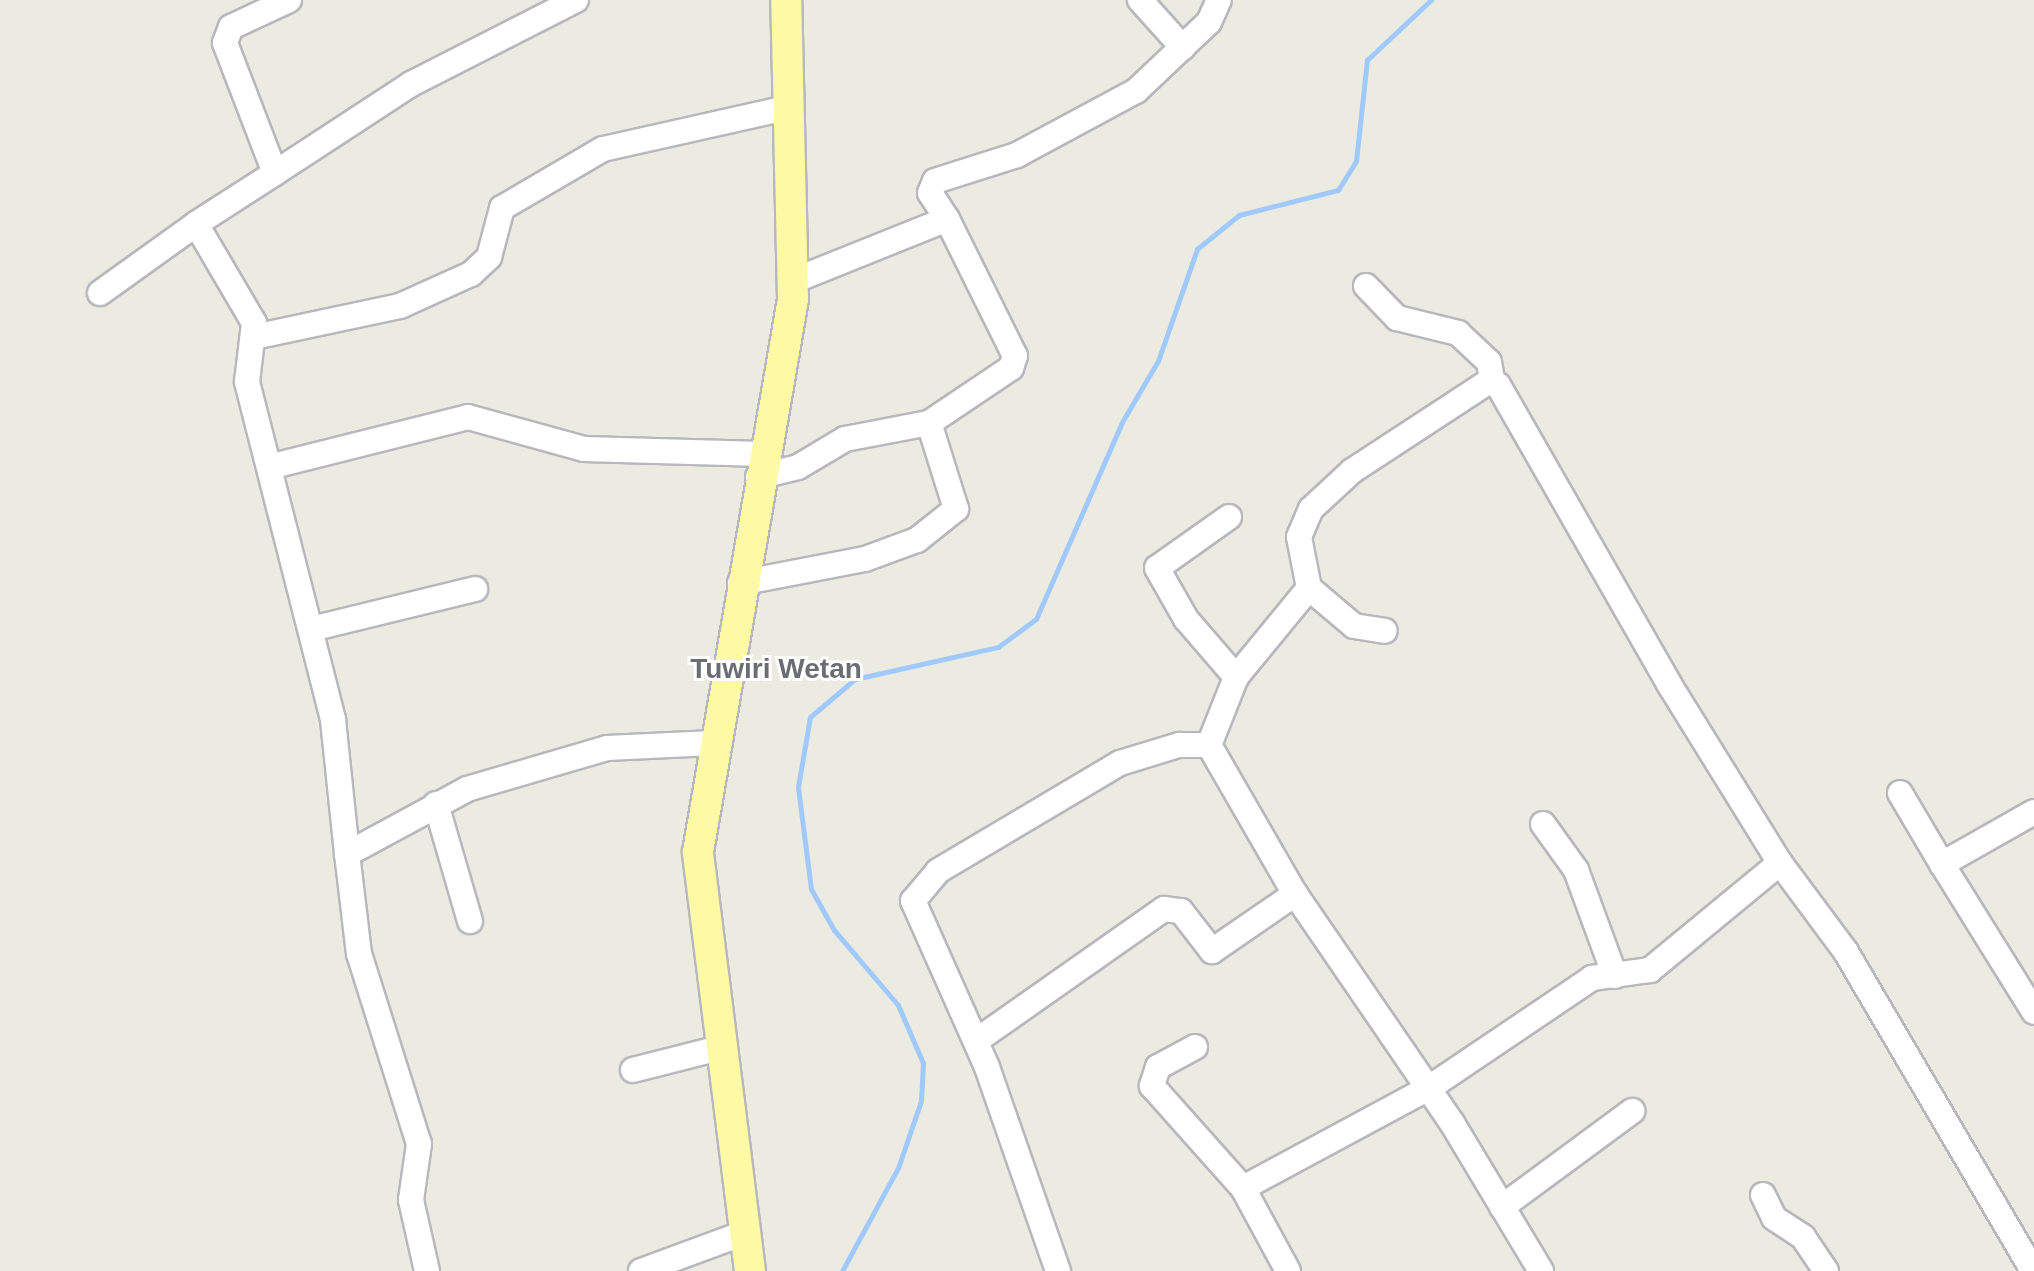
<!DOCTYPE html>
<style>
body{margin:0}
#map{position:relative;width:2034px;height:1271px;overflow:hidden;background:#ecebe1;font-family:Arial,sans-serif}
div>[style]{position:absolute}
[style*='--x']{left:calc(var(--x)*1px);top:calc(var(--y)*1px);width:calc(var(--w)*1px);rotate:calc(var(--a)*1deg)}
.stream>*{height:5px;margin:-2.5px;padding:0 2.5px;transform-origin:2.5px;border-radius:2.5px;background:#a0c9fd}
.roads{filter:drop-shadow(2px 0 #b6b8bd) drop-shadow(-2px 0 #b6b8bd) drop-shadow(0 2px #b6b8bd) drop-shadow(0 -2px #b6b8bd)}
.minor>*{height:24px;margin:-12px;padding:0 12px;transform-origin:12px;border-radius:12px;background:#fff}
.major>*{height:30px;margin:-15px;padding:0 15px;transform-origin:15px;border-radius:15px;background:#fdf9a5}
span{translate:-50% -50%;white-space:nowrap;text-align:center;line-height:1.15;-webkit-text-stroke:6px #fff;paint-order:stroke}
.quarter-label{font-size:28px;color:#6a6e73;font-weight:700}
</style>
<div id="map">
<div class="stream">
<i style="--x:842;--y:1271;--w:117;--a:-61.5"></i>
<i style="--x:898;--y:1168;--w:71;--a:-71.1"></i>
<i style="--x:921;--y:1101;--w:38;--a:-87"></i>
<i style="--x:923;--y:1063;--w:63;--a:-113.3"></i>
<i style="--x:898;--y:1005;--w:99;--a:-130.5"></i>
<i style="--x:834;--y:930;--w:47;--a:-119.3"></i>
<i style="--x:811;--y:889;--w:103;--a:-97.3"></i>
<i style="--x:798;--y:787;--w:71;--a:-80.3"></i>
<i style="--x:810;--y:717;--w:59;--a:-40.2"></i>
<i style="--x:855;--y:679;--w:147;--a:-12.6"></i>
<i style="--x:998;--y:647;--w:47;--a:-36.4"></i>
<i style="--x:1036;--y:619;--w:215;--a:-66.4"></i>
<i style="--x:1122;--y:422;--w:71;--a:-59.5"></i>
<i style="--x:1158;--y:361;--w:119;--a:-70.8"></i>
<i style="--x:1197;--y:249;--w:54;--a:-39"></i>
<i style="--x:1239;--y:215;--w:102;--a:-14.2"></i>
<i style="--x:1338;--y:190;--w:34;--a:-58"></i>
<i style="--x:1356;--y:161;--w:102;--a:-83.8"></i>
<i style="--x:1367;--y:60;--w:88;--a:-43.2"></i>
</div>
<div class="roads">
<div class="minor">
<i style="--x:289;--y:0;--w:64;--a:155"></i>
<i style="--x:231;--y:27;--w:17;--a:111"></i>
<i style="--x:225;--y:43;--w:139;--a:69"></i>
<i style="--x:275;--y:173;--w:94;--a:147.2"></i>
<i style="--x:196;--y:224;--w:115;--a:59.6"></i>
<i style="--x:254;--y:323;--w:59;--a:96.8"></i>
<i style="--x:247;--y:382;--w:349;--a:75.7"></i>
<i style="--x:333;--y:720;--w:135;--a:84"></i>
<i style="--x:1140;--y:0;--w:64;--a:48.1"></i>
<i style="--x:275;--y:173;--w:163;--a:-33.2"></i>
<i style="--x:411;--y:84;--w:185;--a:-27"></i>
<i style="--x:793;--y:281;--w:166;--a:-21.9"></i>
<i style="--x:947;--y:219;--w:31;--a:-123"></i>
<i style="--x:930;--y:193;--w:13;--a:-67"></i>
<i style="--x:935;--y:181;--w:86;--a:-17.6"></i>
<i style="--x:1017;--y:155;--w:135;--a:-28.3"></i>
<i style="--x:1136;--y:91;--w:100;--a:-43.4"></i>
<i style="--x:1209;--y:22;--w:24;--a:-66"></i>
<i style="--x:1366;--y:286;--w:45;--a:45.9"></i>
<i style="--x:1397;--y:318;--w:63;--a:13.8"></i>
<i style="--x:1458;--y:333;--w:42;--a:43.1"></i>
<i style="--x:1489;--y:362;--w:22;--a:80"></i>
<i style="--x:100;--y:293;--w:118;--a:-35.7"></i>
<i style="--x:254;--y:337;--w:149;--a:-12"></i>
<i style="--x:400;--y:306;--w:78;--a:-24.3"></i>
<i style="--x:471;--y:274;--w:25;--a:-43"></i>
<i style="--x:489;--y:257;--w:51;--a:-75.1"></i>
<i style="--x:502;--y:208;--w:117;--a:-30.3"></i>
<i style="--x:603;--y:149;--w:189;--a:-12.6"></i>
<i style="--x:269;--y:467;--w:205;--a:-14.1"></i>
<i style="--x:468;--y:417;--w:120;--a:15.4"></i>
<i style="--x:584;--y:449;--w:179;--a:1.6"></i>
<i style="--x:758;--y:477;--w:41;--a:-14"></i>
<i style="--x:798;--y:467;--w:55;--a:-30.8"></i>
<i style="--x:845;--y:439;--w:86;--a:-10.8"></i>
<i style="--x:929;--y:423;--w:99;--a:-33.9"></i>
<i style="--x:1011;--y:368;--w:13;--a:-72"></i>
<i style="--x:1015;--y:356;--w:153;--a:-116.4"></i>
<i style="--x:1229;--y:517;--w:88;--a:144.7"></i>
<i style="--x:1157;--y:568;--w:59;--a:60.4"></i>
<i style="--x:1186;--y:619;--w:77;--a:49.2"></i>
<i style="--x:740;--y:583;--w:127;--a:-10.9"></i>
<i style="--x:865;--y:559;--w:55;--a:-20.1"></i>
<i style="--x:917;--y:540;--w:50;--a:-38.5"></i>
<i style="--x:956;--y:509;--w:90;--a:-107.4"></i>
<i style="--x:1309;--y:588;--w:59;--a:40.2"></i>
<i style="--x:1354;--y:626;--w:31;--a:9"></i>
<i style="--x:311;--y:629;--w:169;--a:-13.7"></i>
<i style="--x:1900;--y:793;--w:82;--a:59.4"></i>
<i style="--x:436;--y:804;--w:122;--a:73.8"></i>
<i style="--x:2034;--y:812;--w:106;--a:150.5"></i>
<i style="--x:1942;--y:864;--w:174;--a:58.1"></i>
<i style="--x:1543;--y:824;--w:57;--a:54.3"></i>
<i style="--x:1576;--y:870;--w:113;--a:69.8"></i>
<i style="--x:976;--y:1041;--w:230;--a:-35.1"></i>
<i style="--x:1164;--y:909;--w:17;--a:7"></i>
<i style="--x:1181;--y:911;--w:51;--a:52.2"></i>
<i style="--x:1212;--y:951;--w:101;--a:-34.5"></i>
<i style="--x:1195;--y:1047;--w:42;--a:151.6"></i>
<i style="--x:1158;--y:1067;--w:20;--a:108"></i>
<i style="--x:1152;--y:1086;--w:137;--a:48.3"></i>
<i style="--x:633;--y:1070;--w:90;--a:-14.2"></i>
<i style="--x:1763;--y:1195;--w:25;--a:64"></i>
<i style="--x:1774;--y:1218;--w:35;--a:33"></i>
<i style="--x:1803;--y:1237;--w:41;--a:55.9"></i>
<i style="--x:1502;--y:1207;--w:162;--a:-36.4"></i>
<i style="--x:427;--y:1271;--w:73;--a:-102.7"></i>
<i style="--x:411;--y:1200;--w:57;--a:-81.9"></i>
<i style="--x:419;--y:1144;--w:199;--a:-107.5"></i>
<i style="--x:359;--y:954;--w:101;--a:-96.8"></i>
<i style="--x:347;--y:854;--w:136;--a:-28.4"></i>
<i style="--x:467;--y:789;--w:146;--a:-16.3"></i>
<i style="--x:607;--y:748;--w:106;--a:-2.7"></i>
<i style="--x:641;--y:1271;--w:113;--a:-20.2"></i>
<i style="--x:1058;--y:1271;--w:216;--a:-109.2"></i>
<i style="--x:987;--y:1067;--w:182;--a:-114"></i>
<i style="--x:913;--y:901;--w:39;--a:-50"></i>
<i style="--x:938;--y:871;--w:212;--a:-30.7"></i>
<i style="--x:1120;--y:763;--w:62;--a:-17"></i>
<i style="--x:1179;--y:745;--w:30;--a:0"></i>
<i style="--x:1288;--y:1271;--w:94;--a:-118.5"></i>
<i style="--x:1243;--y:1188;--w:211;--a:-28.3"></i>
<i style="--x:1429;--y:1088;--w:197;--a:-34"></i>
<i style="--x:1592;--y:978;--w:59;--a:-7.9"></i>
<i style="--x:1650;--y:970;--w:168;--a:-39.5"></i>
<i style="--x:1541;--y:1271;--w:173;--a:-121"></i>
<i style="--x:1452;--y:1123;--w:278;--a:-124.4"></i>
<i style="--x:1295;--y:894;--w:172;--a:-120"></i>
<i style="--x:1209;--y:745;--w:73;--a:-68.3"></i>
<i style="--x:1236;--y:677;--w:115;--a:-50.6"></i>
<i style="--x:1309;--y:588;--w:52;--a:-101.1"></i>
<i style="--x:1299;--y:537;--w:30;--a:-67"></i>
<i style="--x:1311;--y:509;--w:56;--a:-42.8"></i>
<i style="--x:1352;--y:471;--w:163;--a:-33.2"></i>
<i style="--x:1488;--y:382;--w:10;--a:17"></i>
<i style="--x:1498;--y:385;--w:344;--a:60.2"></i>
<i style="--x:1669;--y:684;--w:211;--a:58.2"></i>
<i style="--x:1780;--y:863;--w:111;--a:53.4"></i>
<i style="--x:1846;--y:952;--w:370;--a:59.6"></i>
</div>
<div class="major">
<i style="--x:750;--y:1271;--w:422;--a:-97.1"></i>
<i style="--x:698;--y:852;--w:561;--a:-80.25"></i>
<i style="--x:793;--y:299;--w:299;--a:-91.3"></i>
</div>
</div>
<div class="quarter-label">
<span style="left:776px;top:669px">Tuwiri Wetan</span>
</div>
</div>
